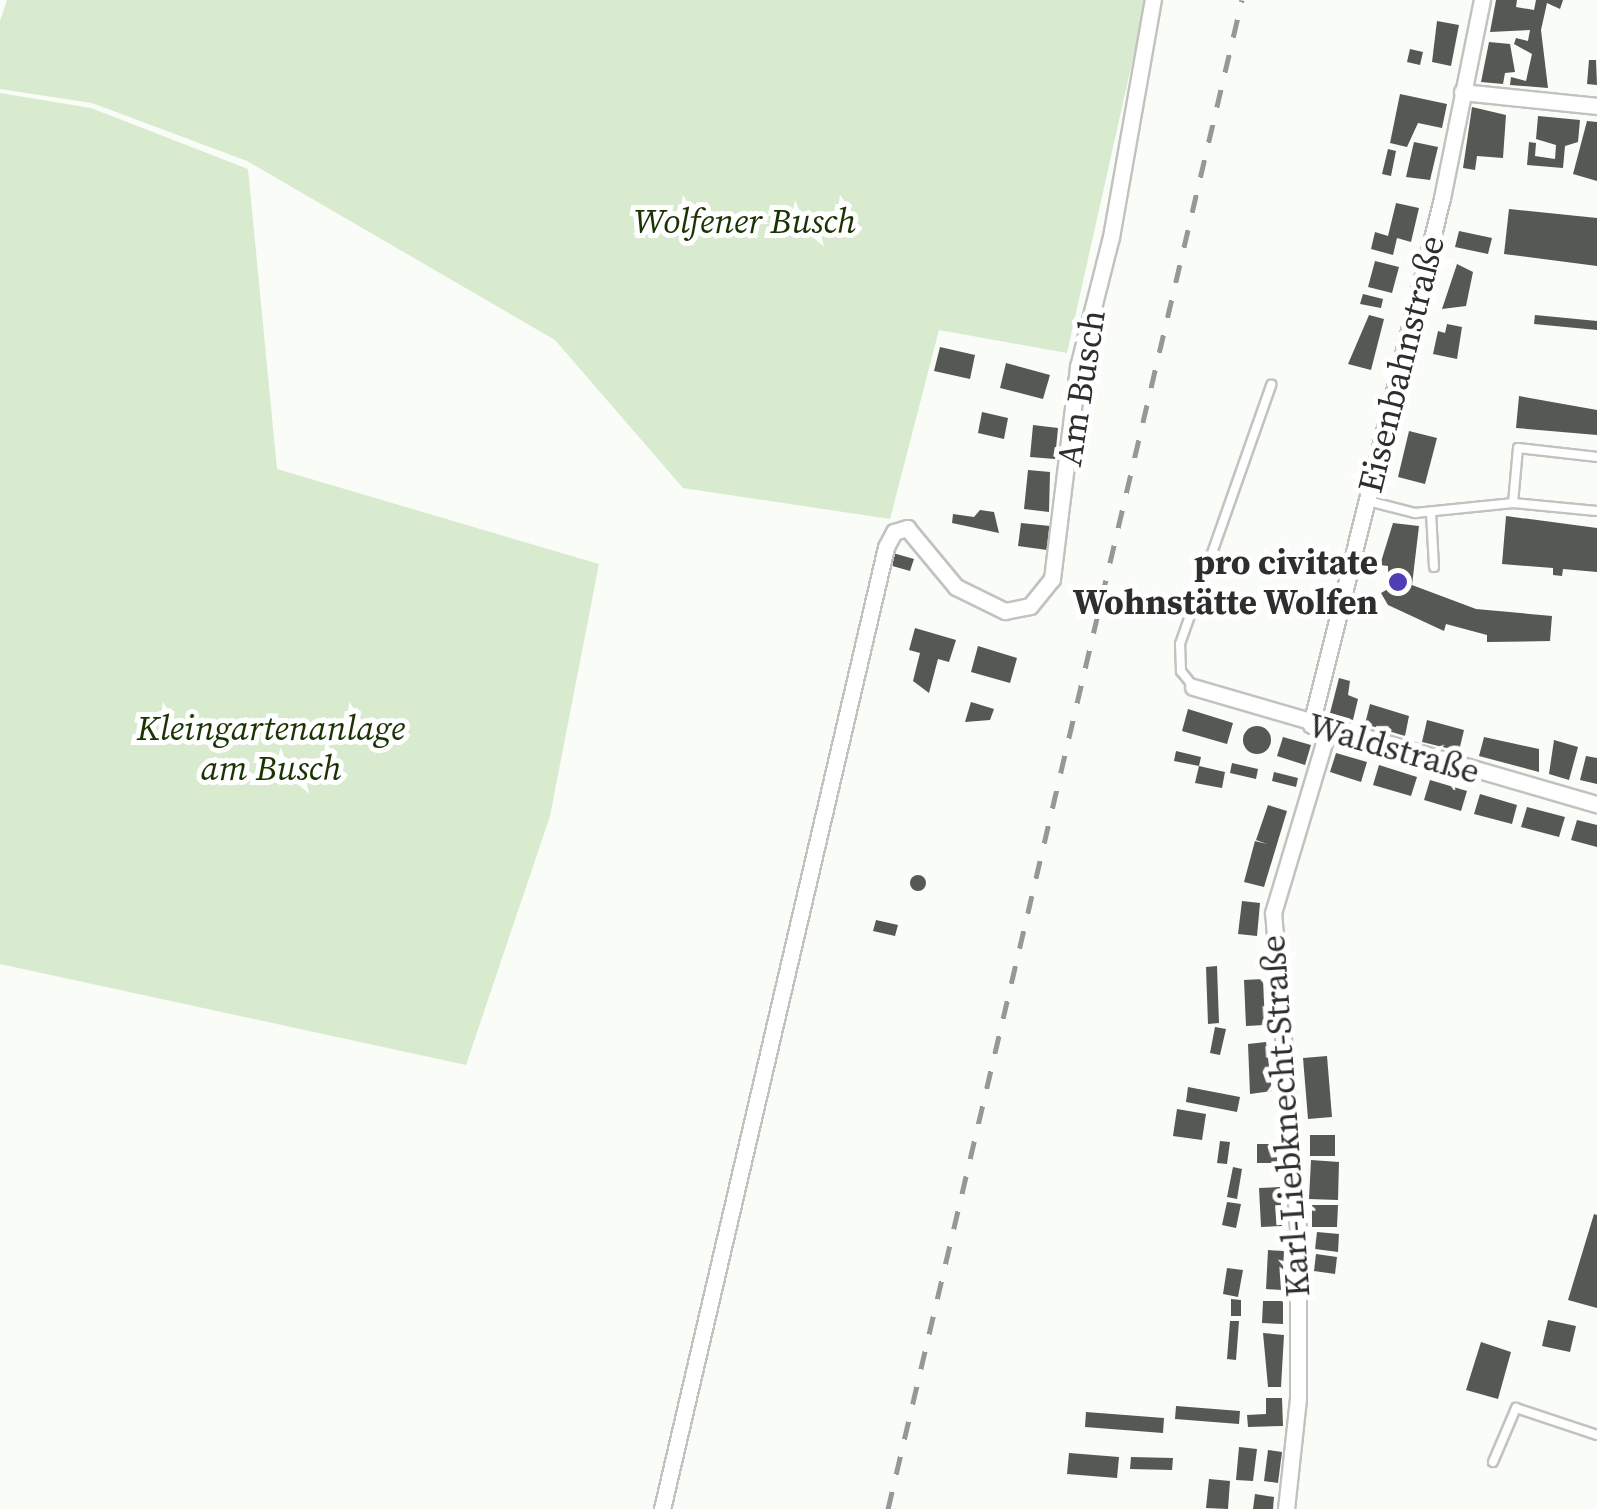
<!DOCTYPE html>
<meta charset="utf-8">
<style>
body{margin:0}
#map{position:relative;width:1597px;height:1509px;overflow:hidden;background:#f9fcf7;font-family:"Source Serif 4",serif}
div>[style]{position:absolute}
[style*='--x']{left:calc(var(--x)*1px);top:calc(var(--y)*1px);width:calc(var(--w)*1px);rotate:calc(var(--a)*1deg)}
.green>*{inset:0;background:#d9ebce}
.building>*{inset:0;background:#565854}
.round{border-radius:50%}
.roads{filter:drop-shadow(2px 0 #c0c3bf) drop-shadow(-2px 0 #c0c3bf) drop-shadow(0 2px #c0c3bf) drop-shadow(0 -2px #c0c3bf)}
.lane>*{height:8px;margin:-4px;padding:0 4px;transform-origin:4px;border-radius:4px;background:#fff}
.street>*{height:15px;margin:-7.5px;padding:0 7.5px;transform-origin:7.5px;border-radius:7.5px;background:#fff}
.rail>*{height:5px;margin-top:-2.5px;transform-origin:0;background:repeating-linear-gradient(90deg,#969895 0 18px,transparent 0 36px)}
.dots>*{width:28px;height:28px;translate:-50% -50%;box-sizing:border-box;border:5px solid #fff;border-radius:50%}
span{translate:-50% -50%;white-space:nowrap;text-align:center;line-height:1.15;-webkit-text-stroke:10px #fff;paint-order:stroke}
.park-label{font-size:35px;color:#1a3303;font-style:italic}
.street-label{font-size:35px;color:#2e2f2d}
.poi-label{font-size:35px;color:#2e2f2d;font-weight:700}
.right{translate:-100% -50%;text-align:right}
</style>
<div id="map">
<div class="green">
<i style="clip-path:polygon(7px 0,1146px 0,1067px 353px,939px 330px,890px 519px,683px 488px,555px 340px,247px 161px,92px 103px,0 89px,0 21px)"></i>
<i style="clip-path:polygon(0 93px,91px 108px,248px 169px,277px 469px,599px 564px,550px 816px,466px 1065px,0 964px)"></i>
</div>
<div class="building">
<i style="clip-path:polygon(1496px 0,1517px 0,1516px 7px,1534px 10px,1536px 0,1563px 0,1560px 9px,1547px 3px,1541px 30px,1548px 88px,1510px 85px,1511px 77px,1526px 81px,1532px 54px,1514px 44px,1516px 38px,1528px 41px,1530px 30px,1490px 32px)"></i>
<i style="clip-path:polygon(1437px 21px,1459px 25px,1451px 66px,1432px 62px)"></i>
<i style="clip-path:polygon(1489px 42px,1510px 44px,1515px 72px,1505px 73px,1503px 84px,1481px 82px)"></i>
<i style="clip-path:polygon(1410px 49px,1423px 52px,1420px 65px,1407px 62px)"></i>
<i style="clip-path:polygon(1589px 60px,1596px 60px,1597px 85px,1587px 84px)"></i>
<i style="clip-path:polygon(1400px 94px,1447px 104px,1442px 128px,1418px 123px,1407px 147px,1390px 143px)"></i>
<i style="clip-path:polygon(1472px 107px,1506px 115px,1503px 158px,1477px 156px,1475px 170px,1463px 168px)"></i>
<i style="clip-path:polygon(1538px 116px,1580px 120px,1578px 142px,1565px 146px,1563px 168px,1527px 165px,1529px 142px,1536px 143px,1535px 156px,1555px 159px,1556px 145px,1536px 139px)"></i>
<i style="clip-path:polygon(1587px 121px,1597px 122px,1597px 181px,1573px 174px)"></i>
<i style="clip-path:polygon(1414px 142px,1438px 147px,1430px 180px,1406px 177px)"></i>
<i style="clip-path:polygon(1388px 149px,1396px 151px,1391px 176px,1382px 174px)"></i>
<i style="clip-path:polygon(1396px 203px,1419px 208px,1411px 242px,1397px 238px,1393px 255px,1371px 249px,1375px 232px,1388px 236px)"></i>
<i style="clip-path:polygon(1509px 209px,1597px 218px,1597px 266px,1504px 254px)"></i>
<i style="clip-path:polygon(1459px 231px,1492px 238px,1488px 254px,1455px 247px)"></i>
<i style="clip-path:polygon(1375px 261px,1399px 267px,1392px 293px,1368px 287px)"></i>
<i style="clip-path:polygon(1457px 264px,1473px 272px,1466px 306px,1442px 309px)"></i>
<i style="clip-path:polygon(1363px 294px,1383px 299px,1381px 308px,1360px 304px)"></i>
<i style="clip-path:polygon(1369px 315px,1384px 319px,1371px 370px,1348px 364px)"></i>
<i style="clip-path:polygon(1535px 315px,1597px 321px,1597px 330px,1534px 324px)"></i>
<i style="clip-path:polygon(1447px 324px,1462px 327px,1457px 359px,1433px 354px,1438px 331px,1445px 333px)"></i>
<i style="clip-path:polygon(940px 347px,975px 355px,970px 379px,934px 371px)"></i>
<i style="clip-path:polygon(1006px 363px,1050px 375px,1043px 399px,1000px 388px)"></i>
<i style="clip-path:polygon(1519px 396px,1597px 410px,1597px 435px,1516px 428px)"></i>
<i style="clip-path:polygon(982px 412px,1008px 418px,1004px 439px,978px 433px)"></i>
<i style="clip-path:polygon(1033px 425px,1058px 428px,1055px 459px,1030px 457px)"></i>
<i style="clip-path:polygon(1409px 431px,1437px 438px,1425px 484px,1398px 477px)"></i>
<i style="clip-path:polygon(1028px 470px,1050px 472px,1049px 512px,1024px 509px)"></i>
<i style="clip-path:polygon(980px 510px,994px 512px,999px 533px,952px 523px,953px 514px,974px 517px)"></i>
<i style="clip-path:polygon(1506px 516px,1597px 528px,1597px 572px,1563px 569px,1562px 576px,1553px 575px,1553px 568px,1502px 564px)"></i>
<i style="clip-path:polygon(1021px 523px,1050px 526px,1047px 550px,1018px 546px)"></i>
<i style="clip-path:polygon(1393px 523px,1419px 526px,1412px 585px,1476px 609px,1552px 616px,1550px 641px,1487px 642px,1487px 635px,1446px 624px,1444px 631px,1388px 605px,1381px 593px,1388px 589px,1388px 566px,1380px 565px)"></i>
<i style="clip-path:polygon(893px 553px,914px 559px,910px 571px,889px 565px)"></i>
<i style="clip-path:polygon(915px 628px,956px 640px,949px 662px,938px 659px,929px 693px,913px 681px,920px 653px,909px 650px)"></i>
<i style="clip-path:polygon(978px 646px,1017px 658px,1010px 683px,971px 672px)"></i>
<i style="clip-path:polygon(1339px 678px,1350px 681px,1348px 695px,1358px 699px,1353px 720px,1330px 713px)"></i>
<i style="clip-path:polygon(971px 702px,994px 709px,990px 720px,965px 722px)"></i>
<i style="clip-path:polygon(1370px 704px,1409px 716px,1405px 736px,1365px 724px)"></i>
<i style="clip-path:polygon(1188px 709px,1233px 723px,1227px 744px,1182px 731px)"></i>
<i style="clip-path:polygon(1427px 720px,1464px 730px,1459px 751px,1422px 742px)"></i>
<i class="round" style="left:1243px;top:726px;width:28px;height:28px"></i>
<i style="clip-path:polygon(1283px 737px,1311px 745px,1305px 765px,1277px 756px)"></i>
<i style="clip-path:polygon(1484px 737px,1539px 749px,1539px 772px,1479px 756px)"></i>
<i style="clip-path:polygon(1554px 740px,1578px 747px,1569px 780px,1549px 774px)"></i>
<i style="clip-path:polygon(1176px 751px,1201px 757px,1199px 766px,1174px 761px)"></i>
<i style="clip-path:polygon(1336px 753px,1367px 762px,1361px 782px,1330px 772px)"></i>
<i style="clip-path:polygon(1586px 756px,1597px 758px,1597px 784px,1580px 780px)"></i>
<i style="clip-path:polygon(1232px 763px,1258px 769px,1256px 779px,1230px 773px)"></i>
<i style="clip-path:polygon(1379px 765px,1417px 777px,1411px 796px,1373px 785px)"></i>
<i style="clip-path:polygon(1199px 766px,1225px 772px,1222px 788px,1195px 783px)"></i>
<i style="clip-path:polygon(1274px 772px,1298px 778px,1296px 787px,1272px 781px)"></i>
<i style="clip-path:polygon(1430px 780px,1467px 791px,1461px 811px,1424px 800px)"></i>
<i style="clip-path:polygon(1480px 794px,1517px 805px,1512px 824px,1474px 814px)"></i>
<i style="clip-path:polygon(1268px 805px,1287px 811px,1264px 887px,1244px 882px,1255px 841px,1267px 844px,1256px 840px)"></i>
<i style="clip-path:polygon(1527px 807px,1565px 817px,1559px 837px,1521px 827px)"></i>
<i style="clip-path:polygon(1577px 820px,1597px 825px,1597px 847px,1571px 840px)"></i>
<i class="round" style="left:910px;top:875px;width:16px;height:16px"></i>
<i style="clip-path:polygon(1242px 901px,1260px 903px,1257px 936px,1238px 934px)"></i>
<i style="clip-path:polygon(876px 920px,898px 925px,895px 936px,873px 931px)"></i>
<i style="clip-path:polygon(1217px 966px,1219px 1023px,1208px 1024px,1206px 967px)"></i>
<i style="clip-path:polygon(1263px 979px,1265px 1025px,1246px 1026px,1244px 980px)"></i>
<i style="clip-path:polygon(1215px 1027px,1226px 1029px,1220px 1055px,1210px 1053px)"></i>
<i style="clip-path:polygon(1266px 1042px,1272px 1091px,1250px 1094px,1248px 1044px)"></i>
<i style="clip-path:polygon(1327px 1056px,1332px 1117px,1308px 1119px,1303px 1058px)"></i>
<i style="clip-path:polygon(1188px 1087px,1240px 1097px,1237px 1112px,1186px 1102px)"></i>
<i style="clip-path:polygon(1177px 1109px,1206px 1114px,1202px 1140px,1173px 1136px)"></i>
<i style="clip-path:polygon(1310px 1135px,1335px 1135px,1335px 1156px,1310px 1156px)"></i>
<i style="clip-path:polygon(1220px 1141px,1230px 1142px,1227px 1164px,1217px 1163px)"></i>
<i style="clip-path:polygon(1257px 1144px,1277px 1144px,1277px 1163px,1257px 1163px)"></i>
<i style="clip-path:polygon(1311px 1160px,1339px 1162px,1338px 1200px,1309px 1199px)"></i>
<i style="clip-path:polygon(1233px 1167px,1242px 1169px,1237px 1199px,1227px 1197px)"></i>
<i style="clip-path:polygon(1280px 1187px,1282px 1226px,1261px 1227px,1259px 1188px)"></i>
<i style="clip-path:polygon(1227px 1202px,1241px 1204px,1236px 1228px,1222px 1225px)"></i>
<i style="clip-path:polygon(1312px 1205px,1338px 1205px,1337px 1227px,1312px 1227px)"></i>
<i style="clip-path:polygon(1594px 1214px,1597px 1215px,1597px 1308px,1568px 1300px)"></i>
<i style="clip-path:polygon(1317px 1232px,1339px 1234px,1338px 1252px,1315px 1249px)"></i>
<i style="clip-path:polygon(1268px 1250px,1284px 1251px,1282px 1290px,1266px 1289px)"></i>
<i style="clip-path:polygon(1316px 1254px,1337px 1257px,1335px 1274px,1314px 1271px)"></i>
<i style="clip-path:polygon(1227px 1268px,1243px 1270px,1238px 1297px,1223px 1294px)"></i>
<i style="clip-path:polygon(1231px 1299px,1241px 1300px,1241px 1316px,1231px 1316px)"></i>
<i style="clip-path:polygon(1263px 1301px,1283px 1301px,1283px 1324px,1262px 1323px)"></i>
<i style="clip-path:polygon(1548px 1320px,1576px 1326px,1570px 1352px,1542px 1346px)"></i>
<i style="clip-path:polygon(1230px 1321px,1239px 1321px,1236px 1360px,1227px 1359px)"></i>
<i style="clip-path:polygon(1263px 1333px,1284px 1335px,1281px 1387px,1268px 1387px)"></i>
<i style="clip-path:polygon(1481px 1342px,1511px 1352px,1498px 1399px,1466px 1390px)"></i>
<i style="clip-path:polygon(1266px 1398px,1282px 1398px,1283px 1426px,1248px 1427px,1247px 1415px,1266px 1414px)"></i>
<i style="clip-path:polygon(1176px 1406px,1240px 1411px,1239px 1424px,1175px 1419px)"></i>
<i style="clip-path:polygon(1086px 1412px,1164px 1418px,1163px 1433px,1085px 1427px)"></i>
<i style="clip-path:polygon(1239px 1447px,1257px 1449px,1253px 1481px,1236px 1480px)"></i>
<i style="clip-path:polygon(1268px 1450px,1282px 1452px,1278px 1483px,1264px 1481px)"></i>
<i style="clip-path:polygon(1069px 1453px,1119px 1457px,1117px 1478px,1067px 1474px)"></i>
<i style="clip-path:polygon(1131px 1457px,1173px 1458px,1172px 1470px,1130px 1469px)"></i>
<i style="clip-path:polygon(1209px 1479px,1230px 1481px,1228px 1509px,1206px 1508px)"></i>
<i style="clip-path:polygon(1255px 1494px,1274px 1497px,1273px 1509px,1253px 1509px)"></i>
</div>
<div class="roads">
<div class="lane">
<i style="--x:1368;--y:501;--w:49;--a:14.3"></i>
<i style="--x:1415;--y:513;--w:99;--a:-5.8"></i>
<i style="--x:1513;--y:503;--w:84;--a:5.4"></i>
<i style="--x:1513;--y:503;--w:55;--a:-84.8"></i>
<i style="--x:1518;--y:448;--w:80;--a:6.5"></i>
<i style="--x:1431;--y:513;--w:54;--a:86.8"></i>
<i style="--x:1193;--y:686;--w:19;--a:-129"></i>
<i style="--x:1181;--y:671;--w:27;--a:-92"></i>
<i style="--x:1180;--y:644;--w:275;--a:-70.6"></i>
<i style="--x:1493;--y:1462;--w:59;--a:-66.9"></i>
<i style="--x:1516;--y:1408;--w:85;--a:18.4"></i>
</div>
<div class="street">
<i style="--x:1462;--y:92;--w:136;--a:5.9"></i>
<i style="--x:1193;--y:687;--w:421;--a:16.2"></i>
<i style="--x:1311;--y:725;--w:543;--a:-76.04"></i>
<i style="--x:1442;--y:198;--w:202;--a:-78.6"></i>
<i style="--x:662;--y:1509;--w:988;--a:-76.89"></i>
<i style="--x:886;--y:547;--w:17;--a:-62"></i>
<i style="--x:894;--y:532;--w:14;--a:-17"></i>
<i style="--x:907;--y:528;--w:77;--a:50.3"></i>
<i style="--x:956;--y:587;--w:55;--a:26.1"></i>
<i style="--x:1005;--y:611;--w:25;--a:-11"></i>
<i style="--x:1030;--y:606;--w:35;--a:-51"></i>
<i style="--x:1052;--y:579;--w:214;--a:-83"></i>
<i style="--x:1078;--y:367;--w:134;--a:-75.8"></i>
<i style="--x:1111;--y:237;--w:241;--a:-80"></i>
<i style="--x:1286;--y:1509;--w:111;--a:-83.8"></i>
<i style="--x:1298;--y:1399;--w:171;--a:-90"></i>
<i style="--x:1298;--y:1228;--w:316;--a:-94.5"></i>
<i style="--x:1273;--y:913;--w:191;--a:-73.3"></i>
</div>
</div>
<div class="rail">
<i style="--x:888;--y:1509;--w:1550;--a:-76.8"></i>
</div>
<div class="dots">
<i style="left:1398px;top:582px;background:#4e3db4"></i>
</div>
<div class="park-label">
<span style="left:745px;top:221px">Wolfener Busch</span>
<span style="left:271px;top:748px">Kleingartenanlage<br>am Busch</span>
</div>
<div class="street-label">
<span style="left:1401px;top:364px;rotate:-76deg">Eisenbahnstraße</span>
<span style="left:1081px;top:388px;rotate:-81deg">Am Busch</span>
<span style="left:1394px;top:748px;rotate:16deg">Waldstraße</span>
<span style="left:1285px;top:1116px;rotate:-94deg">Karl-Liebknecht-Straße</span>
</div>
<div class="poi-label">
<span class="right" style="left:1378px;top:582px">pro civitate<br>Wohnstätte Wolfen</span>
</div>
</div>
